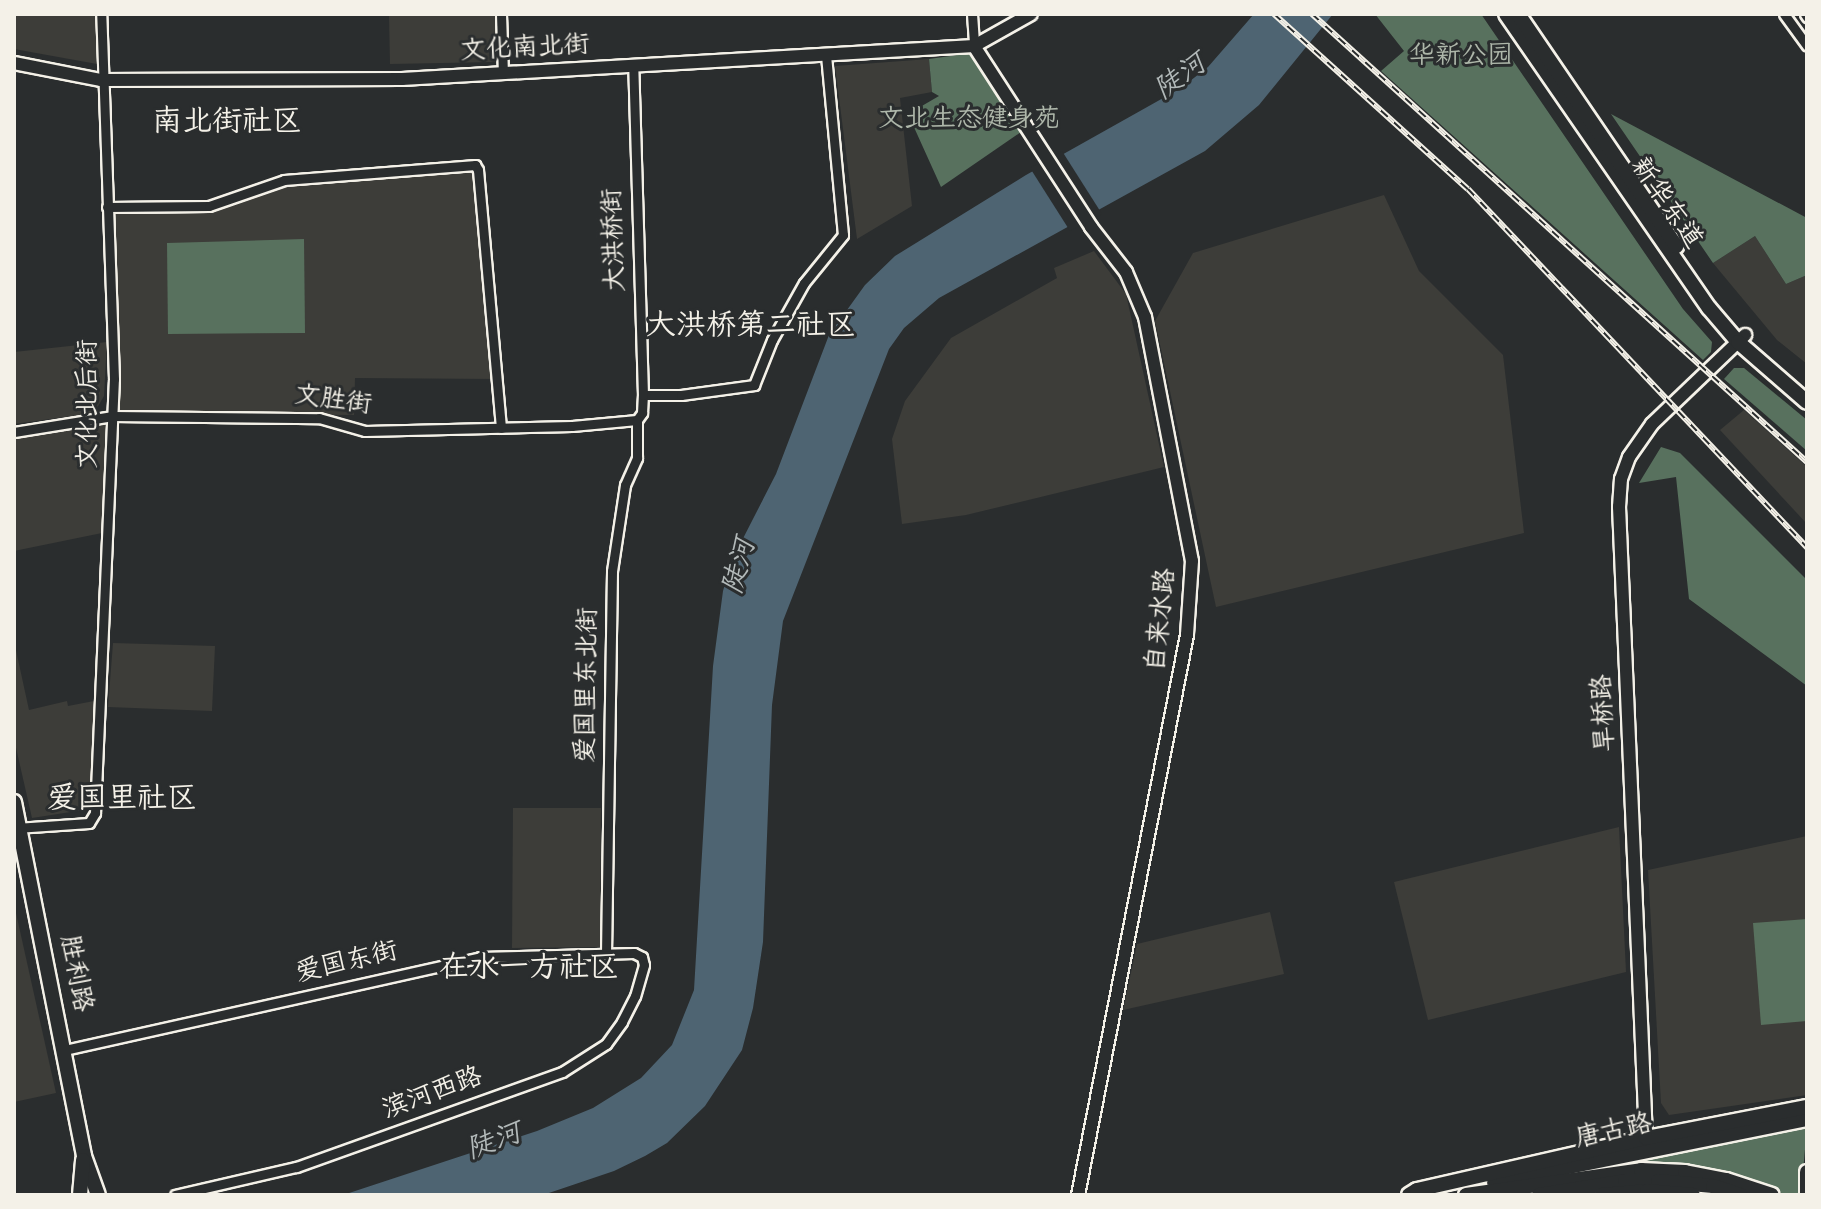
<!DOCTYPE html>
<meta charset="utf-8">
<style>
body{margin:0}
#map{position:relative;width:1821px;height:1209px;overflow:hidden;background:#2a2d2e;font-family:Dekko,"LXGW WenKai TC",sans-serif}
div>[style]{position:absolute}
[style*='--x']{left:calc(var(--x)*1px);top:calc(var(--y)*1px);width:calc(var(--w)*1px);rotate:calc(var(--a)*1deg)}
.built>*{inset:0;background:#3d3d39}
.green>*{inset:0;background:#58715e}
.water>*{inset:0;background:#4e6472}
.pier>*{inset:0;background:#2a2d2e}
.roads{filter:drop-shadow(2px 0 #f4f1e8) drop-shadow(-2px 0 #f4f1e8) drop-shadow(0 2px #f4f1e8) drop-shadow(0 -2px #f4f1e8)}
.minor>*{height:9px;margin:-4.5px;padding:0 4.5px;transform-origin:4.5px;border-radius:4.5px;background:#2a2d2e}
.tertiary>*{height:12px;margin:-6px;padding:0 6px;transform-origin:6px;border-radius:6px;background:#2a2d2e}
.secondary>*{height:14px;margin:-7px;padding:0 7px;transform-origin:7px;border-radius:7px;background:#2a2d2e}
.primary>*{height:14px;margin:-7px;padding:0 7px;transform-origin:7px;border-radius:7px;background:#2a2d2e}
.rail>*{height:6px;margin-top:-3px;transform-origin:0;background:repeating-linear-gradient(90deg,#2a2d2e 0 9px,#f4f1e8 0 18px);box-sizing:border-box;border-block:2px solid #f4f1e8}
span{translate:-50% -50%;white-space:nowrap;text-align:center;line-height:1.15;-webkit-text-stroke:6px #2a2d2e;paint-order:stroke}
.street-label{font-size:26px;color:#f4f1e8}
.park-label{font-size:26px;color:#aeb7aa}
.water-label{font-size:28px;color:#b2b9b9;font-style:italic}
.quarter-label{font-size:30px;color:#f4f1e8}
.frame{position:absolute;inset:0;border:16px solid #f4f1e8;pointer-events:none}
</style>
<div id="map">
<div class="built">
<i style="clip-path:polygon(14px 14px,97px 15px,97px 64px,14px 49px)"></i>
<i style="clip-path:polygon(389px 14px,497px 14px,495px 62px,390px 64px)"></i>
<i style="clip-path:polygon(929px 59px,932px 92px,900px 98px,912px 206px,857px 239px,835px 66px)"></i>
<i style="clip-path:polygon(480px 161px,498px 379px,355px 378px,354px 415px,120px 413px,113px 210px,208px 204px,304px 173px)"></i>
<i style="clip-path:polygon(1384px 195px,1419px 271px,1503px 355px,1524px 533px,1216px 607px,1155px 321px,1193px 253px)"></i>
<i style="clip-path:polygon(1755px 236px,1786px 284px,1807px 275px,1807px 364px,1777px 340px,1713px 263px)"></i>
<i style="clip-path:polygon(1094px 251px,1126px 294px,1164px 467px,966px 515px,902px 524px,892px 439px,905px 401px,951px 338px,1057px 278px,1054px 268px)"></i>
<i style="clip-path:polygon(107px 342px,104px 396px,94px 413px,14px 424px,14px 352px)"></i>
<i style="clip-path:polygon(1744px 410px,1807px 467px,1807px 524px,1720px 430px)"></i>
<i style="clip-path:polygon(101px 423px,107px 425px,102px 533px,14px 551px,14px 439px)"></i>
<i style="clip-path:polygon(14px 641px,29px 710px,67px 701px,68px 706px,94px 701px,90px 809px,32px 818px,14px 739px)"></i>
<i style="clip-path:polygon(113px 643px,215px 646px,212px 711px,108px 707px)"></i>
<i style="clip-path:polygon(513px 808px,601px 808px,600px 947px,512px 948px)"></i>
<i style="clip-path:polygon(1619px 827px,1626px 972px,1428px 1020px,1394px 882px)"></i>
<i style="clip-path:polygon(1807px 836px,1807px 1095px,1669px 1115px,1661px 1103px,1648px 870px)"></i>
<i style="clip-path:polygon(14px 904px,56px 1093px,14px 1102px)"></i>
<i style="clip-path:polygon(1270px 912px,1284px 974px,1123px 1010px,1137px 944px)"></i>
</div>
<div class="green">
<i style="clip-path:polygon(1375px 14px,1481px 14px,1683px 309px,1712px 342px,1711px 352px,1703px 360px,1381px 71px,1404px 51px)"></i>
<i style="clip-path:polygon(972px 53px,1024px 130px,941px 187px,908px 114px,939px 96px,932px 92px,929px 59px)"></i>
<i style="clip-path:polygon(1611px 114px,1807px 218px,1807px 275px,1786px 284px,1755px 236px,1713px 263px)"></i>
<i style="clip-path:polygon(304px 239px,305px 333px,168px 334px,167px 243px)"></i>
<i style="clip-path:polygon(1734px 368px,1744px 368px,1807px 420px,1807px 451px,1724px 379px)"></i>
<i style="clip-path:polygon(1661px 447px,1680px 453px,1807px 580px,1807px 686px,1689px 599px,1676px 477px,1639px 483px)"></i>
<i style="clip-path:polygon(1807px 919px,1807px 1021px,1761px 1025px,1753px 923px)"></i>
<i style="clip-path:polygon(1807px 1126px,1801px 1195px,1787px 1195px,1721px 1171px,1679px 1163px,1611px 1165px)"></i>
</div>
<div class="water">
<i style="clip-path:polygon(1254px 14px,1333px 14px,1259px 105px,1205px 151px,939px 298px,904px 328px,889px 349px,783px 621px,772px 705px,763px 942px,753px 1008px,742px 1050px,705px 1106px,667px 1143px,645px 1156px,614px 1171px,543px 1195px,343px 1195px,537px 1131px,593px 1108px,641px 1078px,672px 1045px,694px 990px,713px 666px,723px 591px,732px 560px,776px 474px,829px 335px,865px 285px,895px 256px,1026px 175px,1181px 88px,1208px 67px)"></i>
</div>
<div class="pier">
<i style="clip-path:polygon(1062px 151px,1102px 214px,1070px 231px,1030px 168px)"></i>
</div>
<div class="roads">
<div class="minor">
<i style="--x:501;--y:14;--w:60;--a:88.1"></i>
<i style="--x:972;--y:14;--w:32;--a:86"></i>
<i style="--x:1784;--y:14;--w:39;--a:54"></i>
<i style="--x:1805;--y:14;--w:4;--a:56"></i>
<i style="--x:107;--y:207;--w:102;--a:-0.6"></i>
<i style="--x:209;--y:206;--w:79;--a:-19.1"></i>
<i style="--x:284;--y:180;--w:192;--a:-4.5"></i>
<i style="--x:475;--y:165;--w:6;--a:59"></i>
<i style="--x:478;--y:170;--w:259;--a:84.9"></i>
<i style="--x:643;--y:395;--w:38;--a:0"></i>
<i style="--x:681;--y:395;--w:74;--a:-7.8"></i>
<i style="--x:754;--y:385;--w:48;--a:-68.2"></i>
<i style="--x:772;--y:340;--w:65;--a:-60.7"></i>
<i style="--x:804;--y:283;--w:62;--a:-50.9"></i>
<i style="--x:843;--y:235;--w:181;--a:-95.4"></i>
<i style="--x:14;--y:432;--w:100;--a:-9.2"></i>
<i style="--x:113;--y:416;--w:206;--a:0.6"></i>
<i style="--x:319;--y:418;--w:48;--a:15.8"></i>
<i style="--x:365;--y:431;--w:207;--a:-1.4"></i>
<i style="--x:572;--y:426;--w:65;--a:-5.3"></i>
<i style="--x:637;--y:420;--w:9;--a:-54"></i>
<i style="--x:642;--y:413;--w:18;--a:-87"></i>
<i style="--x:643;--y:395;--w:329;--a:-91.7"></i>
<i style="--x:16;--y:828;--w:73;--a:-3.9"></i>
<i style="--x:89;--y:823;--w:12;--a:-59"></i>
<i style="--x:95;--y:813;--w:434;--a:-87.5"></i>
<i style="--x:114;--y:379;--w:365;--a:-92"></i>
<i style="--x:606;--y:954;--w:383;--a:-89.1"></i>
<i style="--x:612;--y:571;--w:87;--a:-81.4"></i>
<i style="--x:625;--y:485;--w:30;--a:-66"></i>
<i style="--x:637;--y:458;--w:38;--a:-90"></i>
<i style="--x:65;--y:1050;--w:425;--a:-12.6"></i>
<i style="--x:480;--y:957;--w:154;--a:-1.5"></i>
<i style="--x:634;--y:953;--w:9;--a:27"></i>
<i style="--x:642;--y:957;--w:8;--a:76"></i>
<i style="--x:644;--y:965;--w:32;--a:106"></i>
<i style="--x:635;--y:996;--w:29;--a:117"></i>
<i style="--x:622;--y:1022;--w:27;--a:126"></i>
<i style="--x:606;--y:1044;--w:52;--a:147.5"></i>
<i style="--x:562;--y:1072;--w:282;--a:160.3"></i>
<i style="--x:296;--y:1167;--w:124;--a:167"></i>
</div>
<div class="tertiary">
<i style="--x:974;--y:46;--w:216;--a:57.1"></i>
<i style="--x:1091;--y:227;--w:57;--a:52.1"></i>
<i style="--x:1126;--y:272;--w:49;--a:67.1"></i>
<i style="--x:1145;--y:317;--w:248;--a:79.1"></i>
<i style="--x:1192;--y:561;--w:74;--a:93.9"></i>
<i style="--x:1187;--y:635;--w:571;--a:101.01"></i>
<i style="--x:14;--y:63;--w:89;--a:11.1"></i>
<i style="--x:101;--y:80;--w:301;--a:-0.2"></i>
<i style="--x:402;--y:79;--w:573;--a:-3.3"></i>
<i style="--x:974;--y:46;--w:65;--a:-29.3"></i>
<i style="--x:1646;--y:1138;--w:632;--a:-92.45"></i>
<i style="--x:1619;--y:507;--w:28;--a:-86"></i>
<i style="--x:1621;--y:479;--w:23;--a:-70"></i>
<i style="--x:1629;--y:457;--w:40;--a:-55.1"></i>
<i style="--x:1652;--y:424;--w:129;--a:-43.7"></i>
</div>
<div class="secondary">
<i style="--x:14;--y:802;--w:361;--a:78.8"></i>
<i style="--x:84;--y:1156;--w:41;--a:70.3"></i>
<i style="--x:80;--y:1195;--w:35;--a:-85"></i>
</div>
<div class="primary">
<i style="--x:1506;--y:14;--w:357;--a:55.4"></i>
<i style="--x:1709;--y:308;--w:45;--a:49.5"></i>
<i style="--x:1738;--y:342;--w:91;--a:41"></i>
<i style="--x:1518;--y:14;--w:281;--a:55.7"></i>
<i style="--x:1494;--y:1182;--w:319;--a:-11.4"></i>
<i style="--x:1409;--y:1195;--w:9;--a:-32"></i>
<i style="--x:1417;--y:1190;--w:235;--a:-12.8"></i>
<i style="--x:1646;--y:1138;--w:164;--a:-10.9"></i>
<i style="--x:1466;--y:1195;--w:177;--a:-8.1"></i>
<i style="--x:1641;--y:1170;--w:44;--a:2.6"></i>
<i style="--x:1685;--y:1172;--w:42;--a:11"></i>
<i style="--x:1726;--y:1180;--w:48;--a:18.1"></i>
<i style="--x:1539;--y:1195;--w:87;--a:-9.2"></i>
<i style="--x:1625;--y:1181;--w:33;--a:0"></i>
<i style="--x:1658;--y:1181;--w:55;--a:5.2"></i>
<i style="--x:1713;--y:1186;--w:28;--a:18"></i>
<i style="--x:1602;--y:1195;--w:45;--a:-5.1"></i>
<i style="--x:1647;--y:1191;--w:46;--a:5"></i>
<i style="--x:1807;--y:1195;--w:23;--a:-90"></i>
</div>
</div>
<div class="rail">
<i style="--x:1274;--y:14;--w:261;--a:42.1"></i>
<i style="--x:1468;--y:189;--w:494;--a:46.6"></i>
<i style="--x:1312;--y:14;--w:668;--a:42.15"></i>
</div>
<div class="street-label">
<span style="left:525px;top:50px;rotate:-3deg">文化南北街</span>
<span style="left:1665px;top:204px;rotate:55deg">新华东道</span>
<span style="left:616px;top:240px;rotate:-92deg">大洪桥街</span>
<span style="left:333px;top:402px;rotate:8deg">文胜街</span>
<span style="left:90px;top:404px;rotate:-90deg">文化北后街</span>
<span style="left:1163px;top:620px;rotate:-84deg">自来水路</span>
<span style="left:589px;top:685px;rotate:-89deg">爱国里东北街</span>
<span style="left:1606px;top:713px;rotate:-93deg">旱桥路</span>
<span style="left:347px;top:964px;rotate:-13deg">爱国东街</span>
<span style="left:74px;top:974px;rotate:79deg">胜利路</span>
<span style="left:433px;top:1095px;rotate:-20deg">滨河西路</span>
<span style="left:1614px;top:1133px;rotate:-12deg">唐古路</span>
</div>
<div class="park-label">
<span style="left:1461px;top:58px">华新公园</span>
<span style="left:969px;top:121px">文北生态健身苑</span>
</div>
<div class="water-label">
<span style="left:1182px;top:79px;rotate:-36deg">陡河</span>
<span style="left:742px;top:567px;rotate:-75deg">陡河</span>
<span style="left:495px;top:1144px;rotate:-20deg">陡河</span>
</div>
<div class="quarter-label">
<span style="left:227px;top:125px">南北街社区</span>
<span style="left:751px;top:329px">大洪桥第二社区</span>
<span style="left:122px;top:802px">爱国里社区</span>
<span style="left:529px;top:971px">在水一方社区</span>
</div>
<div class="frame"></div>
</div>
